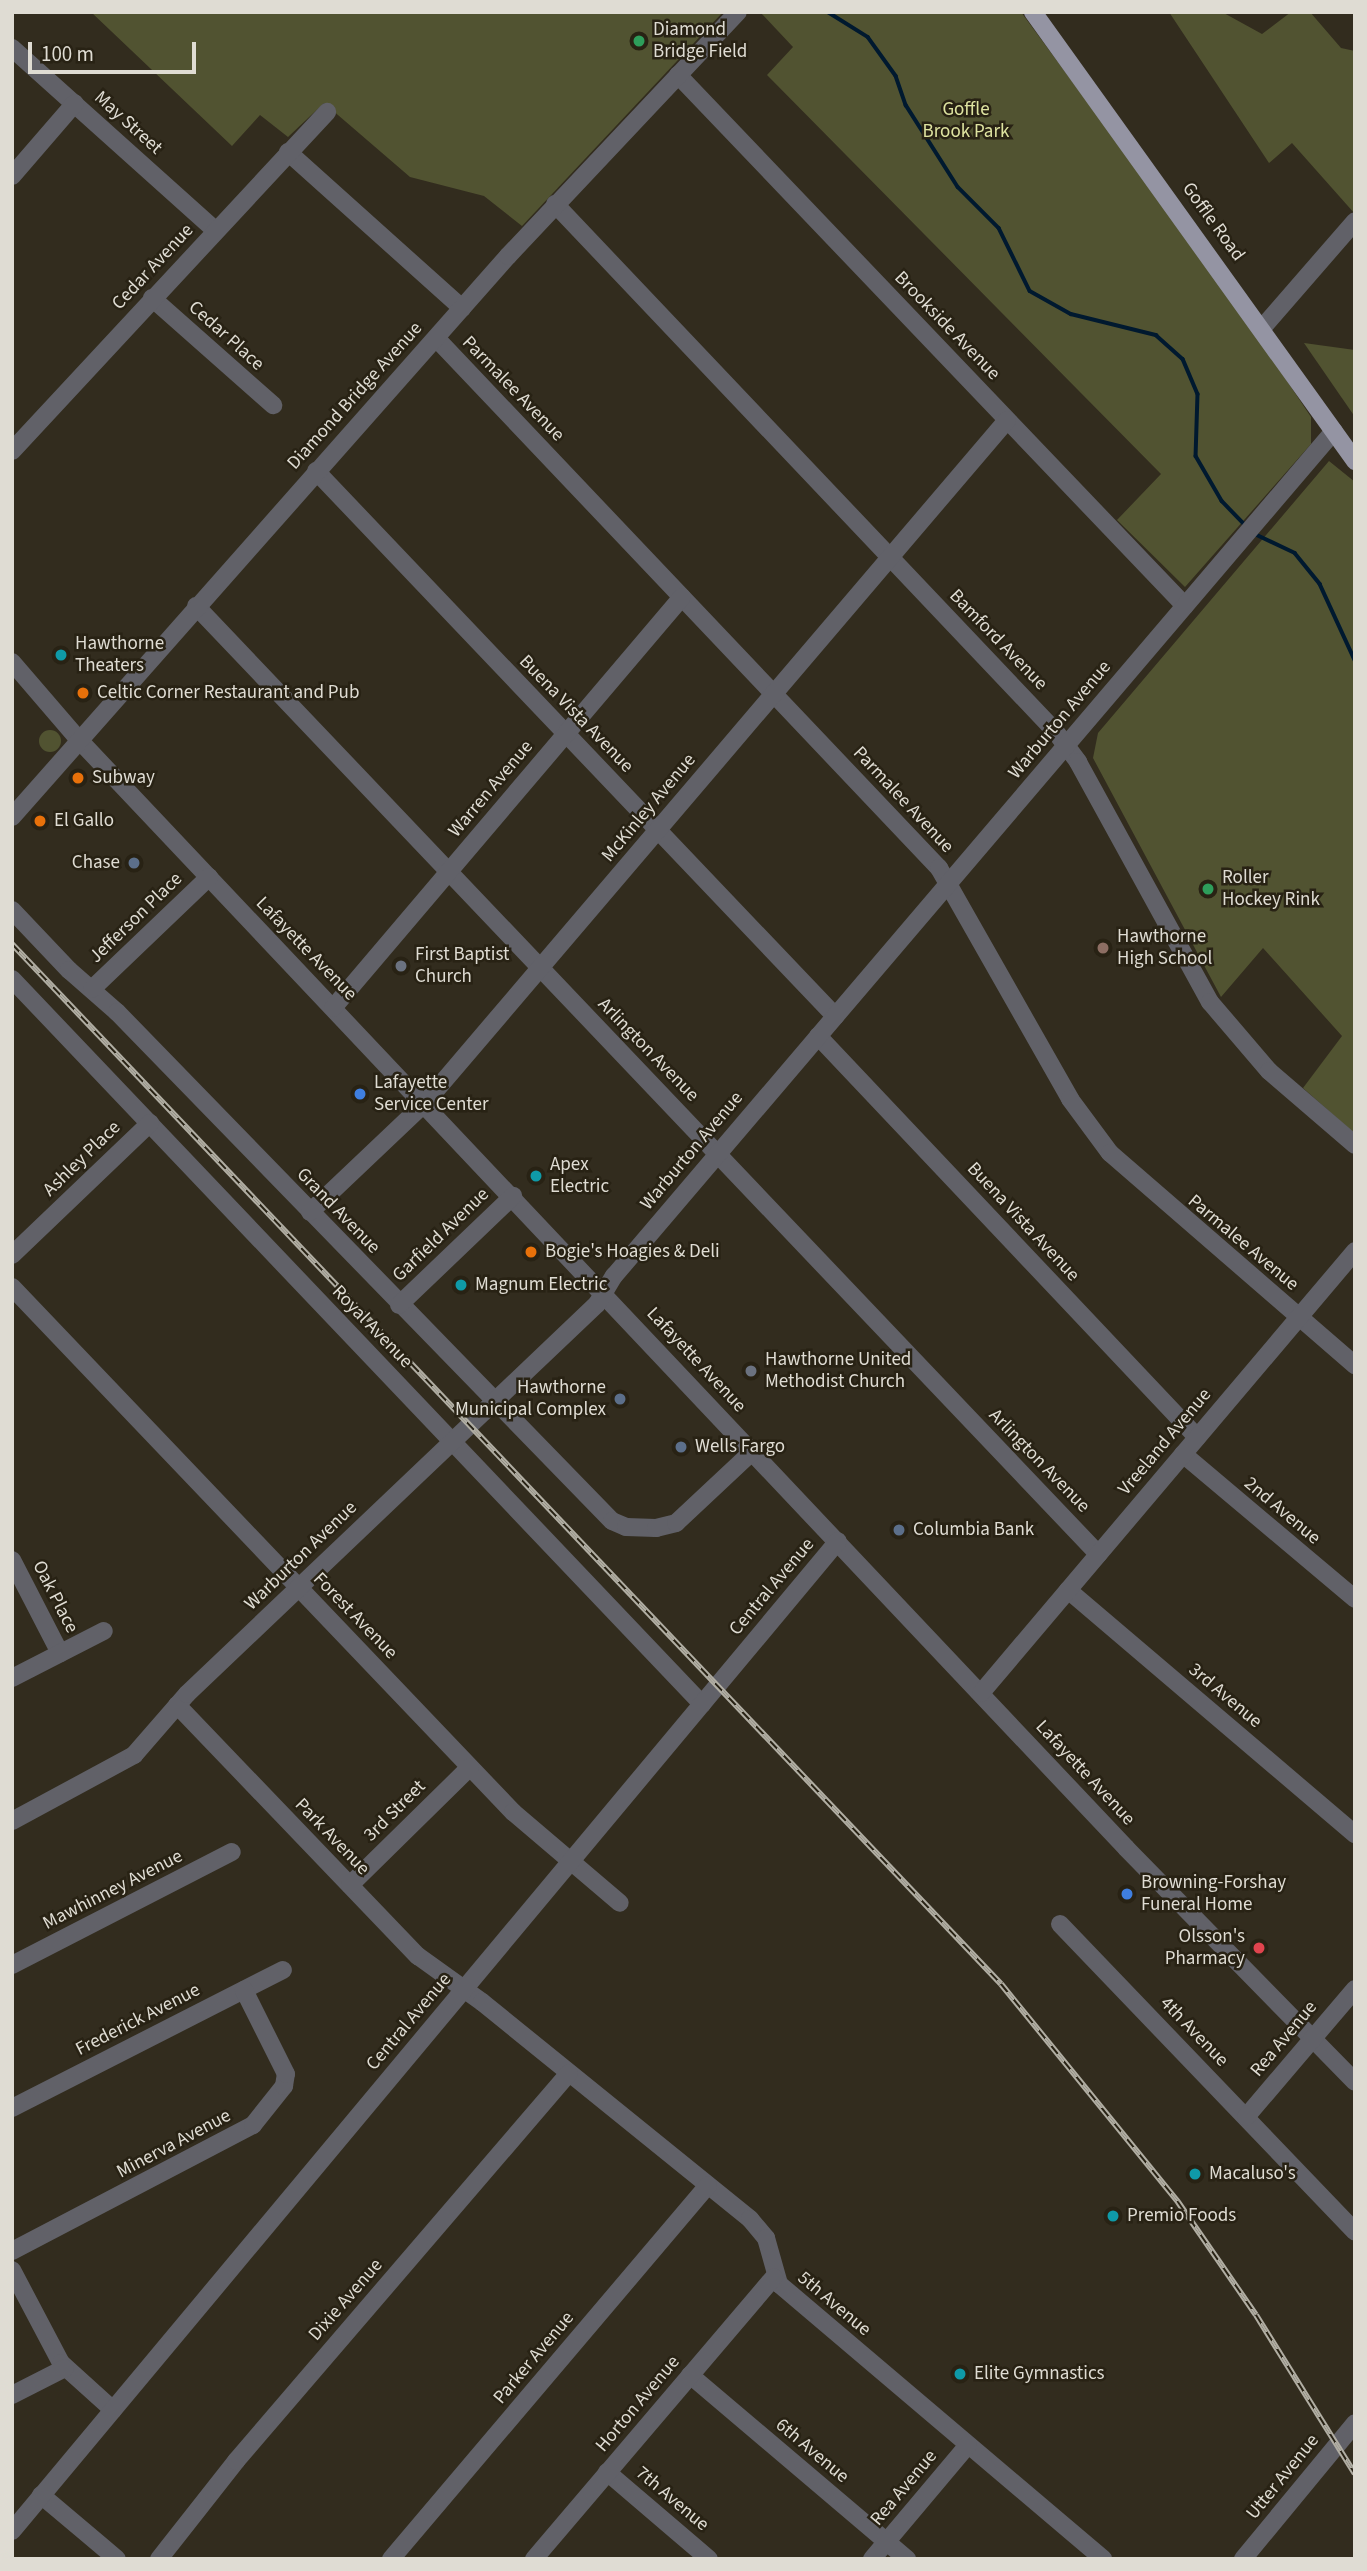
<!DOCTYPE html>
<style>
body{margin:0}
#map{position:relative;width:1367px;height:2571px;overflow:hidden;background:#322c1e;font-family:"Source Sans 3",sans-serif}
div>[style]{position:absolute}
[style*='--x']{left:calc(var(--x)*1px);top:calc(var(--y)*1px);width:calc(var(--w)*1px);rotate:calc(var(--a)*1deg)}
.green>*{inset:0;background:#515331}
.round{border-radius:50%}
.stream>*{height:3.5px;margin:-1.75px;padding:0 1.75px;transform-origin:1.75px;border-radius:1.75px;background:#00192f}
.minor>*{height:18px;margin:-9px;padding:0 9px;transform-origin:9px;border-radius:9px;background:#616168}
.major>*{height:18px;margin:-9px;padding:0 9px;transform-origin:9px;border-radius:9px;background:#9494a3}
.rail>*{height:6px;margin-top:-3px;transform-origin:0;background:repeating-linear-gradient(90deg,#282214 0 10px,#b1aea3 0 20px);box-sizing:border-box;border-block:2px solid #b1aea3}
.dots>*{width:19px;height:19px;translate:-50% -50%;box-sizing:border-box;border:4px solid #282214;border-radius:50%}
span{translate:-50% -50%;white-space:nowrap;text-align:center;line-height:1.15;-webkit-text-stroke:5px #282214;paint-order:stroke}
.poi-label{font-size:19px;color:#dfdcd3}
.left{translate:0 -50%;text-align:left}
.right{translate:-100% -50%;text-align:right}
.park-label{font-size:19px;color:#dee3a0}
.street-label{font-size:19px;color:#dfdcd3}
.frame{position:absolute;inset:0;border:14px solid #dfdcd3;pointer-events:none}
.scale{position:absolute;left:28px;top:42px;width:168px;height:32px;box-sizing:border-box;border:4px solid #dfdcd3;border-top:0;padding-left:9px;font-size:21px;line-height:24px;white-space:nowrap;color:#dfdcd3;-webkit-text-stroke:5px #282214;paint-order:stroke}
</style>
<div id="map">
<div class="green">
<i style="clip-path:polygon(91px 12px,723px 12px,522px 226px,484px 196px,410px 177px,324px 103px,288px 137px,260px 115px,232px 146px)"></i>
<i style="clip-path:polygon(1021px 12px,1233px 300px,1311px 417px,1311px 444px,1185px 587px,1117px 520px,1161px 474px,767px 75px,793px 47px,760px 12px)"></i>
<i style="clip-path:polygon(1169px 12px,1222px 12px,1262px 34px,1291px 12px,1310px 12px,1341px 48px,1355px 51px,1355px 214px,1292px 143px,1269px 163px)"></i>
<i style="clip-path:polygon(1304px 343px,1355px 350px,1355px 417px)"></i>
<i style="clip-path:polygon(1329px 461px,1355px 482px,1355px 1134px,1303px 1088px,1342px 1036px,1263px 948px,1221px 997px,1093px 758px,1098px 733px)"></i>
<i class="round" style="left:39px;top:730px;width:22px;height:22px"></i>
</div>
<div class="stream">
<i style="--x:828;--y:12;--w:47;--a:32"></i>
<i style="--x:868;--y:37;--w:48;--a:54.3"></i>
<i style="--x:896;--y:76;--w:31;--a:71"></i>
<i style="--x:906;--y:105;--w:97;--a:57.6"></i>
<i style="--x:958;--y:187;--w:58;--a:45"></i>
<i style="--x:999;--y:228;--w:70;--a:63.8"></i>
<i style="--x:1030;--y:291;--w:47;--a:29.3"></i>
<i style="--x:1071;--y:314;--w:88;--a:13.9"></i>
<i style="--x:1156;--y:335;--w:36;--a:42"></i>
<i style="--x:1183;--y:359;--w:38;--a:67"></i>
<i style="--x:1198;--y:394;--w:62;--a:91.8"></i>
<i style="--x:1196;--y:456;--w:52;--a:60"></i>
<i style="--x:1222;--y:501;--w:36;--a:46"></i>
<i style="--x:1255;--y:534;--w:44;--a:25.4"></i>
<i style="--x:1295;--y:553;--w:40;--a:51"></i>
<i style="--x:1320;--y:584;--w:84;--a:65.3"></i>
</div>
<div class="minor">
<i style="--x:12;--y:48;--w:273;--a:41.9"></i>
<i style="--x:678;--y:75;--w:734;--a:46.32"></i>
<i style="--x:288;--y:152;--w:234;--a:41.9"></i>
<i style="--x:12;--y:176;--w:96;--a:-49.2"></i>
<i style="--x:555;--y:204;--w:726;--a:46.51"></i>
<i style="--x:1055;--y:731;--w:39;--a:53"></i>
<i style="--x:1078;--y:762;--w:274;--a:61.2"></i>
<i style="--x:1210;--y:1002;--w:91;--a:49.5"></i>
<i style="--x:1269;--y:1071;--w:113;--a:40.7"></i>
<i style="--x:152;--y:298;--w:162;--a:41.5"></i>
<i style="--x:1263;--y:327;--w:140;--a:-49"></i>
<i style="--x:436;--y:338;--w:731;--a:46.5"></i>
<i style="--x:939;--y:868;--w:266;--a:60.4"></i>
<i style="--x:1070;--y:1099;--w:67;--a:53.5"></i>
<i style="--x:1110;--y:1153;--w:324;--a:40.9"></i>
<i style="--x:12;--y:451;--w:463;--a:-47.1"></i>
<i style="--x:316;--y:471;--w:753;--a:46.4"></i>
<i style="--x:196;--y:606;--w:1309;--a:46.42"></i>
<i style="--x:12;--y:662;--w:104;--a:49.3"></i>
<i style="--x:80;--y:741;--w:1523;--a:46.62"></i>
<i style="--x:1126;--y:1848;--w:327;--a:45.6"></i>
<i style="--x:12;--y:817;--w:749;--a:-48.52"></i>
<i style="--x:508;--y:256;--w:335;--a:-46.7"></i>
<i style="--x:12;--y:910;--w:83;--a:46.5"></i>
<i style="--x:69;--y:970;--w:64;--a:41.2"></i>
<i style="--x:117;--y:1012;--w:710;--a:45.8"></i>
<i style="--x:612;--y:1521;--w:15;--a:23"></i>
<i style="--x:626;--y:1527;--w:30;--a:2"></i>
<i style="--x:656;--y:1528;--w:21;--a:-14"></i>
<i style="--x:676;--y:1523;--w:105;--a:-43.1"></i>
<i style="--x:12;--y:979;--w:1001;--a:46.42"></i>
<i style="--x:92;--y:989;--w:162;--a:-43.7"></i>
<i style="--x:333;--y:1008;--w:539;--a:-49.66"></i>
<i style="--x:818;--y:1036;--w:552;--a:46.62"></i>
<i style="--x:310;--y:1212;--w:158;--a:-43.5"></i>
<i style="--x:425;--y:1103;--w:897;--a:-49.56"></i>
<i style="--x:12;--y:1255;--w:191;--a:-43.7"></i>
<i style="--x:12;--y:1287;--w:726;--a:46.34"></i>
<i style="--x:513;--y:1812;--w:140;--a:40.4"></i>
<i style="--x:399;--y:1305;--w:158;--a:-43.7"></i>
<i style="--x:1183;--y:1454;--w:225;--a:40.1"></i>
<i style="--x:12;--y:1560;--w:105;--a:62.7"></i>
<i style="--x:1068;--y:1590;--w:377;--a:40.4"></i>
<i style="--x:12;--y:1678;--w:103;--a:-27.1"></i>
<i style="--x:981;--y:1693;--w:579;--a:-49.76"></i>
<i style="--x:177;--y:1705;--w:348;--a:46.2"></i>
<i style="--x:418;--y:1956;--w:79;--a:35.7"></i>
<i style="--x:482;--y:2002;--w:345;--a:39"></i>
<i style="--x:750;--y:2219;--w:25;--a:50"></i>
<i style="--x:766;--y:2238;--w:48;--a:74.2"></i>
<i style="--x:779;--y:2284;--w:425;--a:40.3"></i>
<i style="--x:12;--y:1821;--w:139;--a:-28.4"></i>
<i style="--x:134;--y:1755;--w:81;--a:-49"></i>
<i style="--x:187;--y:1694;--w:566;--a:-43.57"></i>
<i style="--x:597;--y:1304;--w:33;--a:-59"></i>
<i style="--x:614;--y:1276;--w:1110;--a:-49.57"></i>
<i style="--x:350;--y:1885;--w:168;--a:-44.5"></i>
<i style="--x:1060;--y:1924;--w:426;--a:46.2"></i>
<i style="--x:12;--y:1965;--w:247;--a:-27.2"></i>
<i style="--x:12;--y:2108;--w:304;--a:-27"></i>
<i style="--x:1246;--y:2117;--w:168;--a:-49.6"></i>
<i style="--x:12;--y:2251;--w:272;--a:-27.6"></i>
<i style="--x:253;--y:2125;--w:50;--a:-51.5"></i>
<i style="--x:284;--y:2086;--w:12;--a:-81"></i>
<i style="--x:286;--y:2074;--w:94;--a:-116.6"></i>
<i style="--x:12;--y:2270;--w:105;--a:62.2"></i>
<i style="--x:61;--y:2363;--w:70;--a:42.1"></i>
<i style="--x:690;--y:2375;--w:285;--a:40.3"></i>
<i style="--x:12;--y:2395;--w:59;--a:-27"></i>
<i style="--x:607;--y:2472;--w:134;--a:40.5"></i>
<i style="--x:41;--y:2495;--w:99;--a:40.1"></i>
<i style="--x:12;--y:2531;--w:1289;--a:-50.16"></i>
<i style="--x:159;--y:2559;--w:125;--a:-51.8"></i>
<i style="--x:236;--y:2461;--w:511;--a:-49.36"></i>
<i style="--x:391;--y:2559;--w:490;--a:-49.7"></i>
<i style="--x:534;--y:2559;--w:370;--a:-49.6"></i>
<i style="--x:872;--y:2559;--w:149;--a:-49.9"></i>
<i style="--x:1243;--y:2559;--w:176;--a:-50.5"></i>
</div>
<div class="major">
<i style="--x:1033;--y:12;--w:553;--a:54.35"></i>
</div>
<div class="rail">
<i style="--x:12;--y:944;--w:1435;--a:46.44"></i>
<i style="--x:1001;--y:1984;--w:281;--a:50.9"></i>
<i style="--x:1178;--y:2202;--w:137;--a:55.4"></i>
<i style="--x:1256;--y:2315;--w:187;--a:58.1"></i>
</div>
<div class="dots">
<i style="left:639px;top:41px;background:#2e9e5b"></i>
<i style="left:61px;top:655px;background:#0f9aa8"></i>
<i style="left:83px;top:693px;background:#e8710a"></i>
<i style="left:78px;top:778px;background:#e8710a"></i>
<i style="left:40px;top:821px;background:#e8710a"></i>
<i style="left:134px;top:863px;background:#5c6f8a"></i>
<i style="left:1208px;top:889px;background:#2e9e5b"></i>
<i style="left:1103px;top:948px;background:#8d6e63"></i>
<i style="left:401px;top:966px;background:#6b7280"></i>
<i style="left:360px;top:1094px;background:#3f7fe0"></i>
<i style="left:536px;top:1176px;background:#0f9aa8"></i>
<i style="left:531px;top:1252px;background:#e8710a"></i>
<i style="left:461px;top:1285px;background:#0f9aa8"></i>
<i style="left:751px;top:1371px;background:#6b7280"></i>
<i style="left:620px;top:1399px;background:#5c6f8a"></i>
<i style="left:681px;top:1447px;background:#5c6f8a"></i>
<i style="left:899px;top:1530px;background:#5c6f8a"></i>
<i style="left:1127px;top:1894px;background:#3f7fe0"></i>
<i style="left:1259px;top:1948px;background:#e0444e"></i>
<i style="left:1195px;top:2174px;background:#0f9aa8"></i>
<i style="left:1113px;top:2216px;background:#0f9aa8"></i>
<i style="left:960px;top:2374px;background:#0f9aa8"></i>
</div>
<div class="poi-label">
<span class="left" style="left:653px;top:41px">Diamond<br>Bridge Field</span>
<span class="left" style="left:75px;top:655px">Hawthorne<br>Theaters</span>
<span class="left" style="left:97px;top:693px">Celtic Corner Restaurant and Pub</span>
<span class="left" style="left:92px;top:778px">Subway</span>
<span class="left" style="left:54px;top:821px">El Gallo</span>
<span class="right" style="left:120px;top:863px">Chase</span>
<span class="left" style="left:1222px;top:889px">Roller<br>Hockey Rink</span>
<span class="left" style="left:1117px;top:948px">Hawthorne<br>High School</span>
<span class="left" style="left:415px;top:966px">First Baptist<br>Church</span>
<span class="left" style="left:374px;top:1094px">Lafayette<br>Service Center</span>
<span class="left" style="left:550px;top:1176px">Apex<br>Electric</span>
<span class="left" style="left:545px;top:1252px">Bogie's Hoagies &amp; Deli</span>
<span class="left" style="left:475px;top:1285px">Magnum Electric</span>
<span class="left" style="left:765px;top:1371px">Hawthorne United<br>Methodist Church</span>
<span class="right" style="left:606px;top:1399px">Hawthorne<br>Municipal Complex</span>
<span class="left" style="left:695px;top:1447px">Wells Fargo</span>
<span class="left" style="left:913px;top:1530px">Columbia Bank</span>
<span class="left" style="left:1141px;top:1894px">Browning-Forshay<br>Funeral Home</span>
<span class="right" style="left:1245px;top:1948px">Olsson's<br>Pharmacy</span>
<span class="left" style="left:1209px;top:2174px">Macaluso's</span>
<span class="left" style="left:1127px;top:2216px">Premio Foods</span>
<span class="left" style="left:974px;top:2374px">Elite Gymnastics</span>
</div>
<div class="park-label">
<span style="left:966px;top:121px">Goffle<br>Brook Park</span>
</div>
<div class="street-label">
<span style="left:128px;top:123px;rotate:42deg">May Street</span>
<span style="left:1213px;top:222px;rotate:54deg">Goffle Road</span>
<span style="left:153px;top:267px;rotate:-47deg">Cedar Avenue</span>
<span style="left:947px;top:326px;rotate:46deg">Brookside Avenue</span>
<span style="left:226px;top:336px;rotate:42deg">Cedar Place</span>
<span style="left:513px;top:389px;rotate:46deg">Parmalee Avenue</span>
<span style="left:355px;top:396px;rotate:-48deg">Diamond Bridge Avenue</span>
<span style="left:998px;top:640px;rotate:46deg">Bamford Avenue</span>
<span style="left:576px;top:714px;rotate:46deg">Buena Vista Avenue</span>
<span style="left:1060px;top:720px;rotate:-50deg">Warburton Avenue</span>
<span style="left:491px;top:789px;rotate:-50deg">Warren Avenue</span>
<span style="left:903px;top:800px;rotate:47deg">Parmalee Avenue</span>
<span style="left:649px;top:808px;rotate:-50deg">McKinley Avenue</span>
<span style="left:136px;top:918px;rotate:-44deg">Jefferson Place</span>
<span style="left:306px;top:949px;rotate:46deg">Lafayette Avenue</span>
<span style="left:648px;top:1050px;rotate:46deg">Arlington Avenue</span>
<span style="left:692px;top:1151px;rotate:-50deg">Warburton Avenue</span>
<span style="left:82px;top:1159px;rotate:-44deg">Ashley Place</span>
<span style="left:338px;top:1211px;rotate:46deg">Grand Avenue</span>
<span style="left:1023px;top:1222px;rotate:47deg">Buena Vista Avenue</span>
<span style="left:441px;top:1235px;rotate:-44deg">Garfield Avenue</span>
<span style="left:1243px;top:1243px;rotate:40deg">Parmalee Avenue</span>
<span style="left:372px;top:1327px;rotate:46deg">Royal Avenue</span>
<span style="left:696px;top:1360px;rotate:47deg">Lafayette Avenue</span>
<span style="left:1165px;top:1442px;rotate:-50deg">Vreeland Avenue</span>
<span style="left:1039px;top:1461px;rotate:46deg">Arlington Avenue</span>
<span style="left:1282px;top:1511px;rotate:40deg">2nd Avenue</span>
<span style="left:301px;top:1556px;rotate:-44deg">Warburton Avenue</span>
<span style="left:772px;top:1587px;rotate:-50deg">Central Avenue</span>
<span style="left:55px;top:1597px;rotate:63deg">Oak Place</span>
<span style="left:355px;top:1616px;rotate:46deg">Forest Avenue</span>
<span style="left:1225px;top:1696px;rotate:40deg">3rd Avenue</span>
<span style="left:1085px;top:1773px;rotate:47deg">Lafayette Avenue</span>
<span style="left:395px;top:1811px;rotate:-45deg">3rd Street</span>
<span style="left:332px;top:1837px;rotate:46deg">Park Avenue</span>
<span style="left:113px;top:1890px;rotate:-27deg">Mawhinney Avenue</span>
<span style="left:138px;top:2020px;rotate:-27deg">Frederick Avenue</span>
<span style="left:409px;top:2022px;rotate:-50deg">Central Avenue</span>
<span style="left:1194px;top:2032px;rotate:46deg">4th Avenue</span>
<span style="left:1284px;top:2039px;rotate:-50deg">Rea Avenue</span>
<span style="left:174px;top:2144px;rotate:-28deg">Minerva Avenue</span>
<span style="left:346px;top:2300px;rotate:-49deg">Dixie Avenue</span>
<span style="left:834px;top:2304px;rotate:40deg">5th Avenue</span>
<span style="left:534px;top:2358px;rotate:-50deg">Parker Avenue</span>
<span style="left:638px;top:2404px;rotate:-50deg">Horton Avenue</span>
<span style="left:812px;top:2451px;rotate:40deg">6th Avenue</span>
<span style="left:1283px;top:2477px;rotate:-51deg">Utter Avenue</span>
<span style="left:904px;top:2488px;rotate:-50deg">Rea Avenue</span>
<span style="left:672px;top:2499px;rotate:40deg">7th Avenue</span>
</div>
<div class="frame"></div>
<div class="scale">100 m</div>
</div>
